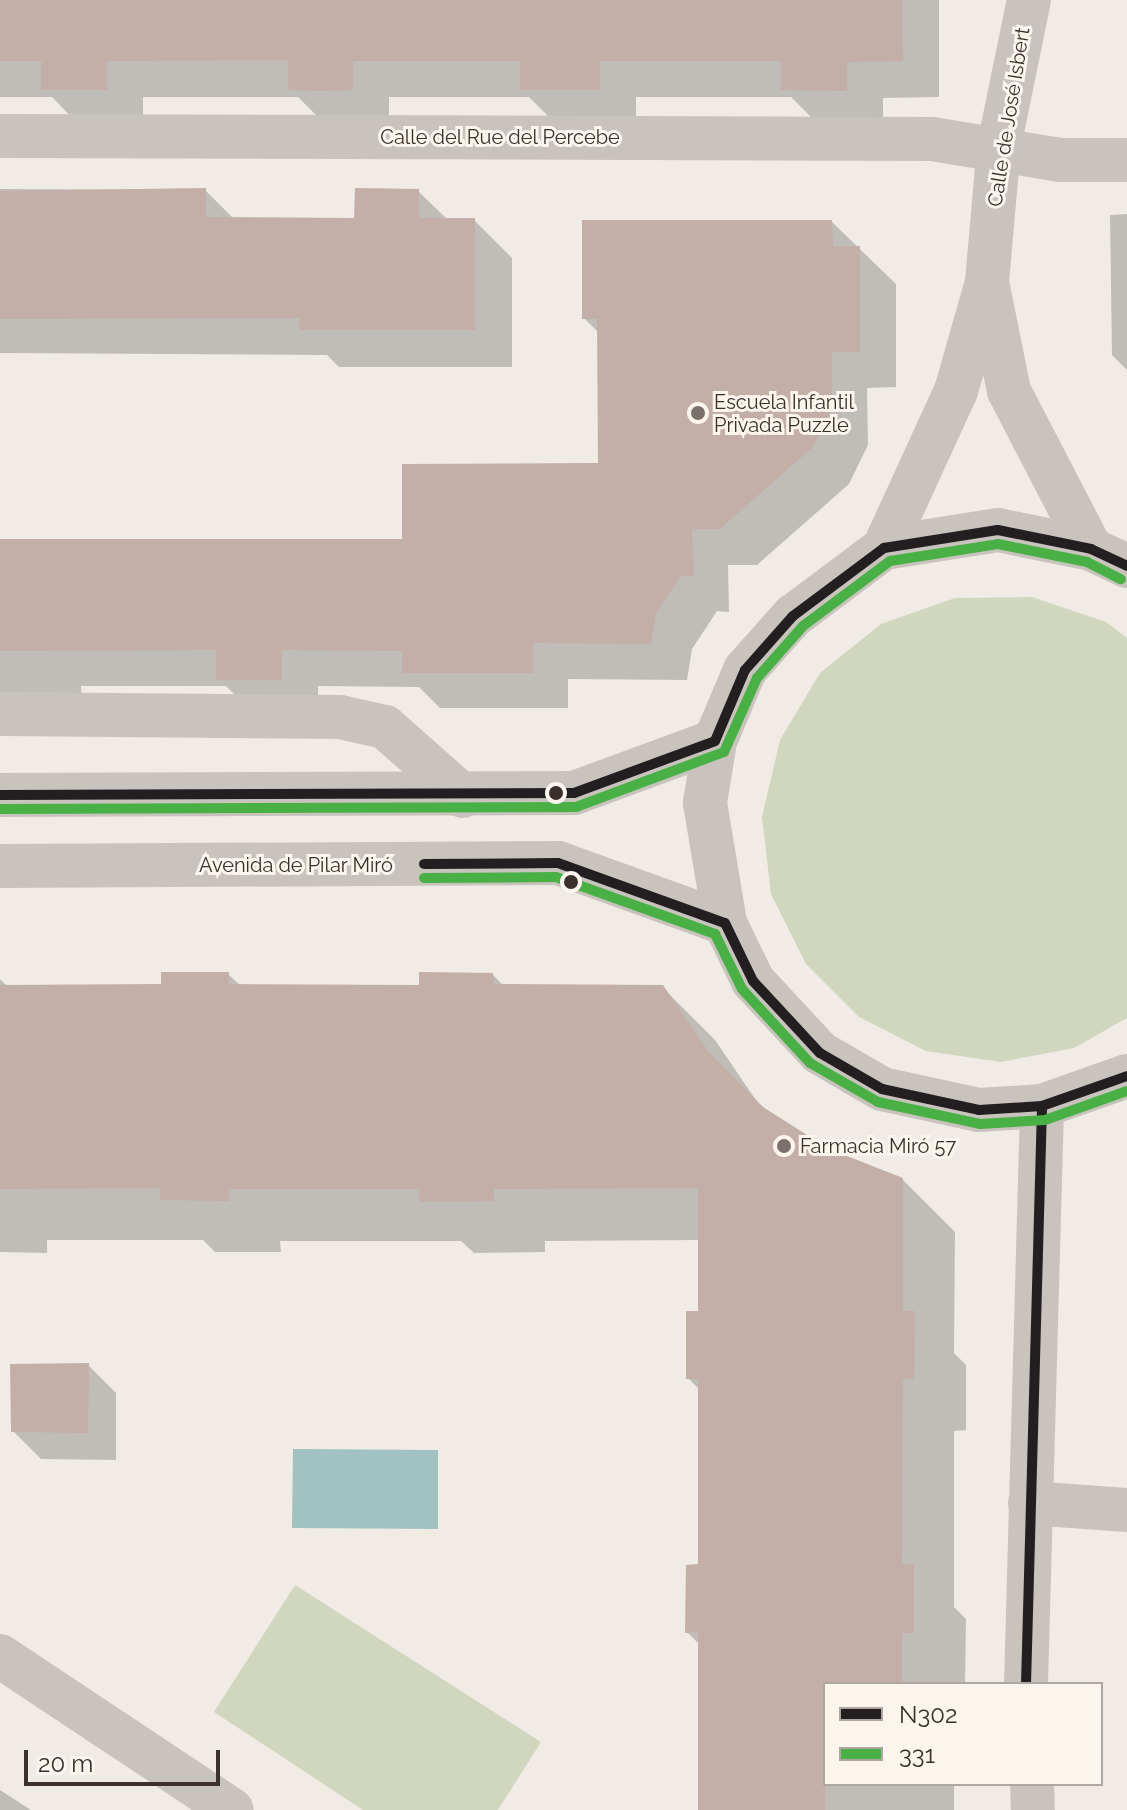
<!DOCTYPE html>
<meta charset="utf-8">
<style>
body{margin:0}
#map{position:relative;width:1127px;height:1810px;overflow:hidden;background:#f0ebe5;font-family:Raleway,sans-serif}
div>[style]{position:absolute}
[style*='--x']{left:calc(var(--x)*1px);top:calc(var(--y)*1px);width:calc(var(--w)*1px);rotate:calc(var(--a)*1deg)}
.green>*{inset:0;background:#d1d6bf}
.water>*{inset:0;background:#a1c2c1}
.shadow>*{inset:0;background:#0003}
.building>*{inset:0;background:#c3afa7}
.minor>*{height:44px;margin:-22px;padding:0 22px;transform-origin:22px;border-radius:22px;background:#c9c3be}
.bus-1>*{height:10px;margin:-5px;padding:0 5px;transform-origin:5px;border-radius:5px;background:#231f20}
.bus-2>*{height:10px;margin:-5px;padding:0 5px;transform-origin:5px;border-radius:5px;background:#49b046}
.dots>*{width:22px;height:22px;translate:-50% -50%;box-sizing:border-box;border:4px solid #fbf5ee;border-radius:50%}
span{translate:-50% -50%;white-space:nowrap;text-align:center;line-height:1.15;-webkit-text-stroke:6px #fbf5ee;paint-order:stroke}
.street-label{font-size:20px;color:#3b302b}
.poi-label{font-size:20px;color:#3b302b}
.left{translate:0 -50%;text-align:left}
.legend{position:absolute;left:823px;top:1682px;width:280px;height:104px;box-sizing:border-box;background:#fbf5ee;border:2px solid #aea6a0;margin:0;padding:10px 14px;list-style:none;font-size:24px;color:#3b302b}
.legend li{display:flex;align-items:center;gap:16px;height:40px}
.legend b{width:40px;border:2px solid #aea6a0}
.scale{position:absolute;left:24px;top:1750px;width:196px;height:36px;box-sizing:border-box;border:4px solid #3b302b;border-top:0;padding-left:10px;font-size:24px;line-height:28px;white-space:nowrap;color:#3b302b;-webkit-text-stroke:6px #fbf5ee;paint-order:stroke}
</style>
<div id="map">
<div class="green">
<i style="clip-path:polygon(1032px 597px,1106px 622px,1127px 638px,1127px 1018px,1074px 1048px,1001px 1062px,926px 1051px,859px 1017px,806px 964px,771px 894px,762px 817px,780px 740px,820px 673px,881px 624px,955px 598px)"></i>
<i style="clip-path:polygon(295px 1585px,541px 1742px,498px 1810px,363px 1810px,214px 1712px)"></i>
</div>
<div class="water">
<i style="clip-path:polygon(293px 1449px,438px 1450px,438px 1529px,292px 1528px)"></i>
</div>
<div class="shadow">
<i style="clip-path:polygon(0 0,939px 0,939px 97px,883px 98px,883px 127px,820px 126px,791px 97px,636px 97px,636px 126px,559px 127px,529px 97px,389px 97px,389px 127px,327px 126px,298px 97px,143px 97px,143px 126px,80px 126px,52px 97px,0 97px)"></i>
<i style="clip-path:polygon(0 189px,205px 190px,234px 219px,356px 220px,418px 191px,448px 220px,474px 220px,512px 258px,512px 367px,339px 367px,327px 355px,0 353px)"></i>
<i style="clip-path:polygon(1127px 214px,1127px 370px,1112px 355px,1110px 215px)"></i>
<i style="clip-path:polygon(832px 222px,896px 284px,896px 387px,867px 388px,868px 445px,849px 484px,757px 565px,728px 565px,729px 612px,717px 611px,692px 649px,687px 680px,568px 679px,568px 708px,440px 708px,419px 687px,318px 686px,318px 716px,255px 715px,226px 686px,81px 686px,82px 715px,0 696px,0 540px,404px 541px,600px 465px,599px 333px,584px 318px)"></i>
<i style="clip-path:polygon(228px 974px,241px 986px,421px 987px,493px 975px,504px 986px,662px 987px,715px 1040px,760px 1106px,828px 1151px,902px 1179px,955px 1232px,954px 1353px,966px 1365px,966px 1430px,954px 1431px,954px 1607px,966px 1619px,965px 1684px,825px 1684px,825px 1784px,954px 1784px,954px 1810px,700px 1810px,700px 1645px,687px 1632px,700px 1566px,700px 1390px,688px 1378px,700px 1313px,700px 1240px,545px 1241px,545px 1252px,474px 1253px,461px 1241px,280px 1241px,281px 1252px,215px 1252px,203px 1240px,47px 1240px,47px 1253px,0 1252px,0 979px,8px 987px,163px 986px)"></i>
<i style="clip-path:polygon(88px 1365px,116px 1393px,116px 1460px,41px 1459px,13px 1431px)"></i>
<i style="clip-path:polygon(0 1790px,31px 1810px,0 1810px)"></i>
</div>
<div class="building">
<i style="clip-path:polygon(0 0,902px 0,903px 61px,847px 62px,847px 91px,781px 90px,781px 61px,600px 61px,600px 90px,520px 90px,520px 61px,353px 61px,353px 90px,320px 91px,288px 90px,288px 60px,107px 61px,107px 90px,41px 90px,41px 61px,0 61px)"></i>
<i style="clip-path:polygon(206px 188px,206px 217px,354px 218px,355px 188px,419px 189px,419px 218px,475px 218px,475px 330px,299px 330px,299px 318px,0 319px,0 191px)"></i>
<i style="clip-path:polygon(582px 220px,832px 220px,833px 246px,860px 246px,860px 352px,832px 352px,832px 408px,813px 447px,720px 529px,692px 529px,694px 576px,681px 576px,656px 613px,651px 644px,533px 643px,533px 673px,402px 673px,402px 651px,282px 650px,282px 680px,216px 680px,216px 650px,0 651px,0 539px,402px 539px,402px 464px,598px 463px,597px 319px,582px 319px)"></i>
<i style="clip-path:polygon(161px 972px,229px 972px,229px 984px,419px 985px,419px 972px,493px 973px,494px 984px,663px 985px,708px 1051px,763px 1107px,829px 1149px,903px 1178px,903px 1311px,915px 1311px,914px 1378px,903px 1379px,902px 1564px,914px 1565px,914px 1633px,902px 1633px,902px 1684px,825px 1684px,825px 1810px,698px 1810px,698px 1632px,685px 1633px,686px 1565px,698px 1564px,698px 1379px,686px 1379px,686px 1311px,698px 1311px,698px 1188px,494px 1189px,494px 1201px,419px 1202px,419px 1189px,229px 1189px,229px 1201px,160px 1200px,160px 1188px,0 1189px,0 985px,161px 984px)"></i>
<i style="clip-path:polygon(89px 1363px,88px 1433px,11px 1432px,10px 1364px)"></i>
</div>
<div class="minor">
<i style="--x:0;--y:136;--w:932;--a:0.18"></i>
<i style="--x:932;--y:139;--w:130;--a:9.3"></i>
<i style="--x:1060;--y:160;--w:67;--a:0"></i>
<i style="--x:987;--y:282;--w:137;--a:-85"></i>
<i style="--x:999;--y:146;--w:149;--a:-78.4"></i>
<i style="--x:884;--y:548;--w:173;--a:-65.4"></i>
<i style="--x:956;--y:391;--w:113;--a:-74.1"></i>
<i style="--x:987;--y:282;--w:111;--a:78.6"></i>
<i style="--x:1009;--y:391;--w:178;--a:62.6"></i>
<i style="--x:1127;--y:566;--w:40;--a:-155"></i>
<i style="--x:1091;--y:549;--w:95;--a:-168.5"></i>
<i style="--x:998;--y:530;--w:115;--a:171"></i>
<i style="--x:884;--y:548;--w:114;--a:143.2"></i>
<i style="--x:793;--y:616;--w:72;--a:131.6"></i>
<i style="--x:745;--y:670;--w:77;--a:112.9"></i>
<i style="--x:715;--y:741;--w:63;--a:99.2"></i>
<i style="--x:705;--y:803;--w:122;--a:80.5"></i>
<i style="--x:725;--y:923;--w:64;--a:64.2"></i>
<i style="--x:753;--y:981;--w:98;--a:47.1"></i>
<i style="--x:820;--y:1053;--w:72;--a:30.1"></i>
<i style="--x:882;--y:1089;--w:99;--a:12.2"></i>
<i style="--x:979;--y:1110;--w:63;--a:-3.6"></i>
<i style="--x:1042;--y:1106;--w:90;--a:-19.4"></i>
<i style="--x:0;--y:714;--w:340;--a:0.5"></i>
<i style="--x:340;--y:717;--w:46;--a:12.5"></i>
<i style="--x:385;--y:727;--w:104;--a:41.5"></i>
<i style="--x:0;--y:795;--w:574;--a:-0.2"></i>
<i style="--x:574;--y:793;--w:150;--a:-20.2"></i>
<i style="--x:0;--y:866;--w:558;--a:-0.31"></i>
<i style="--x:558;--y:863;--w:177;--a:19.8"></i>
<i style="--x:1030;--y:1503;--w:97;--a:4.1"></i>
<i style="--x:0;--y:1656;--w:278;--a:33.6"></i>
<i style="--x:1026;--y:1684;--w:578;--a:-88.41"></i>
<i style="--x:1032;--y:1784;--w:26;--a:88"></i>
</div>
<div class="bus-1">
<i style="--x:0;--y:795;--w:574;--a:-0.2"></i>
<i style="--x:574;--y:793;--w:150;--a:-20.2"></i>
<i style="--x:715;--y:741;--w:77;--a:-67.1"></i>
<i style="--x:745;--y:670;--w:72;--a:-48.4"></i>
<i style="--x:793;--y:616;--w:114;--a:-36.8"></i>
<i style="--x:884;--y:548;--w:115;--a:-9"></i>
<i style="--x:998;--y:530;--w:95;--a:11.5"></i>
<i style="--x:1091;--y:549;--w:40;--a:25"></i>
<i style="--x:424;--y:864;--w:134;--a:-0.4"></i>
<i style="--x:558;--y:863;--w:177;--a:19.8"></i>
<i style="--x:725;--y:923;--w:64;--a:64.2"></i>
<i style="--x:753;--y:981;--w:98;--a:47.1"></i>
<i style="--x:820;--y:1053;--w:72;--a:30.1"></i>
<i style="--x:882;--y:1089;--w:99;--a:12.2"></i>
<i style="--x:979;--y:1110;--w:63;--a:-3.6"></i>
<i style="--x:1042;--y:1106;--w:90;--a:-19.4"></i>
<i style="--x:1026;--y:1684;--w:578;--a:-88.41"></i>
</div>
<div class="bus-2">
<i style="--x:0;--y:809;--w:576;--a:-0.2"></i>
<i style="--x:576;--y:807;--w:158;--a:-20.4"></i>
<i style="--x:724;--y:752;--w:81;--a:-66"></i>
<i style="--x:757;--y:678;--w:69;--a:-48.5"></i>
<i style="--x:803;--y:626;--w:109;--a:-36.8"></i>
<i style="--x:890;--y:561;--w:109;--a:-8.9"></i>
<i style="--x:998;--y:544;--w:91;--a:11.4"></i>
<i style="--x:1087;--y:562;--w:38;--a:27"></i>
<i style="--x:424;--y:878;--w:132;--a:-0.4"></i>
<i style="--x:556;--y:877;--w:169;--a:19.7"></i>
<i style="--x:715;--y:934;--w:61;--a:63.9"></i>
<i style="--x:742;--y:989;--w:100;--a:47.4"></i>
<i style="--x:810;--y:1063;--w:78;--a:29.8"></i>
<i style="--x:878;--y:1102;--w:104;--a:12.2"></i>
<i style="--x:980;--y:1124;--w:65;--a:-3.5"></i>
<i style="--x:1045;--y:1120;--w:87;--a:-19.5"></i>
</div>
<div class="dots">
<i style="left:698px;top:413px;background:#7a716c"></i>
<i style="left:556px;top:793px;background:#3b302b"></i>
<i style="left:571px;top:882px;background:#3b302b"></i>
<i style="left:784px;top:1146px;background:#7a716c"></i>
</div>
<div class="street-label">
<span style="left:1009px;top:117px;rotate:-81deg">Calle de José Isbert</span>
<span style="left:500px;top:137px">Calle del Rue del Percebe</span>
<span style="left:296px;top:865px">Avenida de Pilar Miró</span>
</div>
<div class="poi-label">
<span class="left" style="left:714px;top:414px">Escuela Infantil<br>Privada Puzzle</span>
<span class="left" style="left:800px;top:1146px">Farmacia Miró 57</span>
</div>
<ul class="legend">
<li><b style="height:10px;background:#231f20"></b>N302</li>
<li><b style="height:10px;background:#49b046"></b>331</li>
</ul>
<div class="scale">20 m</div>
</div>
